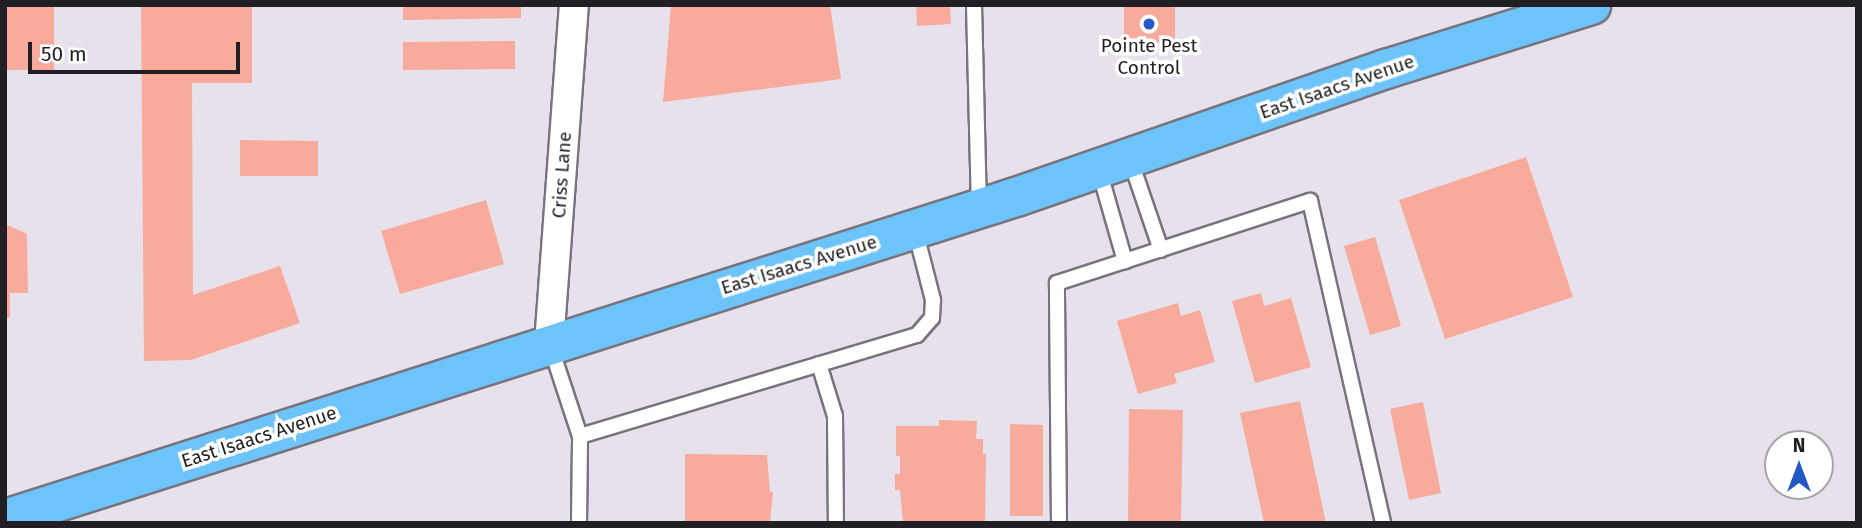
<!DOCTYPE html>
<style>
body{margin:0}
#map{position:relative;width:1862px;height:528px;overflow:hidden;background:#e7e1eb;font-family:"Fira Sans",sans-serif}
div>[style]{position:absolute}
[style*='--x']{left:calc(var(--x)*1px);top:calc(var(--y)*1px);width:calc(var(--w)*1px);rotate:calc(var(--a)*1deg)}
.building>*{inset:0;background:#f8ab9c}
.roads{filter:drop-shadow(2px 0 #78737c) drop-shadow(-2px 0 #78737c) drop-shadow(0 2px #78737c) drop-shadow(0 -2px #78737c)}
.service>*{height:14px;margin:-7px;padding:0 7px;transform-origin:7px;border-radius:7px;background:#fff}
.minor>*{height:28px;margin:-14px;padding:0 14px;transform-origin:14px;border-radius:14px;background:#fff}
.primary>*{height:38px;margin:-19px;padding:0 19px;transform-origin:19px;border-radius:19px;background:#6dc4fb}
.dots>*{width:19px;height:19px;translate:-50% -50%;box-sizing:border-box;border:4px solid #fff;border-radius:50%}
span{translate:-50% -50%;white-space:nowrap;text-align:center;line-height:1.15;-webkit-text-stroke:7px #fff;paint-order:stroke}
.poi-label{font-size:19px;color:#211f23}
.street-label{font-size:19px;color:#211f23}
.frame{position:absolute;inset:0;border:7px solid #211f23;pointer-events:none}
.north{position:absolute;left:1764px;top:430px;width:70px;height:70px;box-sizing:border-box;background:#fff;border:2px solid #a6a5a7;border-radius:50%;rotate:0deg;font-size:19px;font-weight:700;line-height:28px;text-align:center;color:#211f23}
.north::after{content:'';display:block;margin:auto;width:24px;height:32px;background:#2458c6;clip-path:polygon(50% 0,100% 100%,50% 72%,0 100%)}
.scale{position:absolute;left:28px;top:42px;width:212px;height:32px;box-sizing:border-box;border:4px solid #211f23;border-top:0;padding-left:9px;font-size:21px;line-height:24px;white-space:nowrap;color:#211f23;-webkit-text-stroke:5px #fff;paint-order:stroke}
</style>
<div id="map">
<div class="building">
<i style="clip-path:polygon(5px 5px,54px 5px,54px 70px,5px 70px)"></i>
<i style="clip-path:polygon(141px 5px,252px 5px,252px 83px,192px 83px,193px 295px,280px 266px,300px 323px,191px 360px,144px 361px)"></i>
<i style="clip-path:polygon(403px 5px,521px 5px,521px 18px,403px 20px)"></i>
<i style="clip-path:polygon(671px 5px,830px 5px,841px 79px,663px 102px)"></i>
<i style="clip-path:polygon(916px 5px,950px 5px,951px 24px,917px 26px)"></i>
<i style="clip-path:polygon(1124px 5px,1175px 5px,1175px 43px,1124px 43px)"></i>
<i style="clip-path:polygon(515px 41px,515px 69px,403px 70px,403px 42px)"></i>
<i style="clip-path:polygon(240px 140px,318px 141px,318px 176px,240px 176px)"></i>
<i style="clip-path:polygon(1526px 157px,1573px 297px,1445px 339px,1399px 200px)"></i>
<i style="clip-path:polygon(486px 200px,504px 264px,400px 294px,381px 231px)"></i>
<i style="clip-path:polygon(5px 224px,27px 234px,28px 293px,10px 293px,10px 318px,5px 318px)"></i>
<i style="clip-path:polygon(1375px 237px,1401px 326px,1370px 335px,1344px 246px)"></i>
<i style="clip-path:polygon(1261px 293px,1264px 306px,1291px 298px,1311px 367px,1255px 383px,1232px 301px)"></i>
<i style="clip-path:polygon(1178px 303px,1181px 316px,1200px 310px,1215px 362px,1174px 374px,1177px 383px,1138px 394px,1117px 321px)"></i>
<i style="clip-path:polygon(1300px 401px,1326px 523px,1264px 523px,1240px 413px)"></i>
<i style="clip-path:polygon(1423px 402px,1441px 493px,1409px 500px,1390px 409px)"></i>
<i style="clip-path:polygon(1129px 409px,1183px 410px,1181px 523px,1128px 523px)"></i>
<i style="clip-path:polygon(939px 420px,977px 421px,976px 439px,983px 439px,983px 454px,986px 454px,985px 523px,903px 523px,900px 490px,895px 490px,895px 474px,900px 474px,900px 456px,896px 456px,896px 426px,939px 426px)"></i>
<i style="clip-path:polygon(1010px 424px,1043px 425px,1043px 516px,1010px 516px)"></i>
<i style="clip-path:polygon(685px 454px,767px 455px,770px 492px,773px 492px,770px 523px,685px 523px)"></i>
</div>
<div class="roads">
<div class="service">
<i style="--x:974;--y:5;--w:202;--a:88.6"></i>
<i style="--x:1130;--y:159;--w:96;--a:71.2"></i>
<i style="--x:1099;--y:170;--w:95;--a:74.1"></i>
<i style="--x:550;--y:345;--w:96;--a:71.8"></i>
<i style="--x:580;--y:436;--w:352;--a:-16.7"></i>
<i style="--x:917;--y:335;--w:23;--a:-49"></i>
<i style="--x:932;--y:318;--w:18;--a:-87"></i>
<i style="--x:933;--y:300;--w:72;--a:-104.4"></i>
<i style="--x:819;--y:364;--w:54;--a:72.9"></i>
<i style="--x:835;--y:416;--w:107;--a:89.5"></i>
<i style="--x:579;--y:523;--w:87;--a:-89.3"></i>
<i style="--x:1059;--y:523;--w:240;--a:-90.5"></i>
<i style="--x:1057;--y:283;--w:266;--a:-18"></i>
<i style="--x:1310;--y:201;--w:330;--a:77.2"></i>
</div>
<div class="minor">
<i style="--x:549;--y:344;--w:340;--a:-85.8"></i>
</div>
<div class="primary">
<i style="--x:5;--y:519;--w:1061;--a:-17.67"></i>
<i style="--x:1016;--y:197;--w:392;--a:-19.1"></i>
<i style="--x:1386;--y:69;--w:215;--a:-17.3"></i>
</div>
</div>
<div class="dots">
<i style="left:1149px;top:24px;background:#2458c6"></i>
</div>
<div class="poi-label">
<span style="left:1149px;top:57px">Pointe Pest<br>Control</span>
</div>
<div class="street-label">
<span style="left:1337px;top:87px;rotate:-19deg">East Isaacs Avenue</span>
<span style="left:562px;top:175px;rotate:-86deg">Criss Lane</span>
<span style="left:799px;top:265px;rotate:-17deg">East Isaacs Avenue</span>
<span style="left:259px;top:437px;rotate:-18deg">East Isaacs Avenue</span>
</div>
<div class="frame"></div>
<div class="north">N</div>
<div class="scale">50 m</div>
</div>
